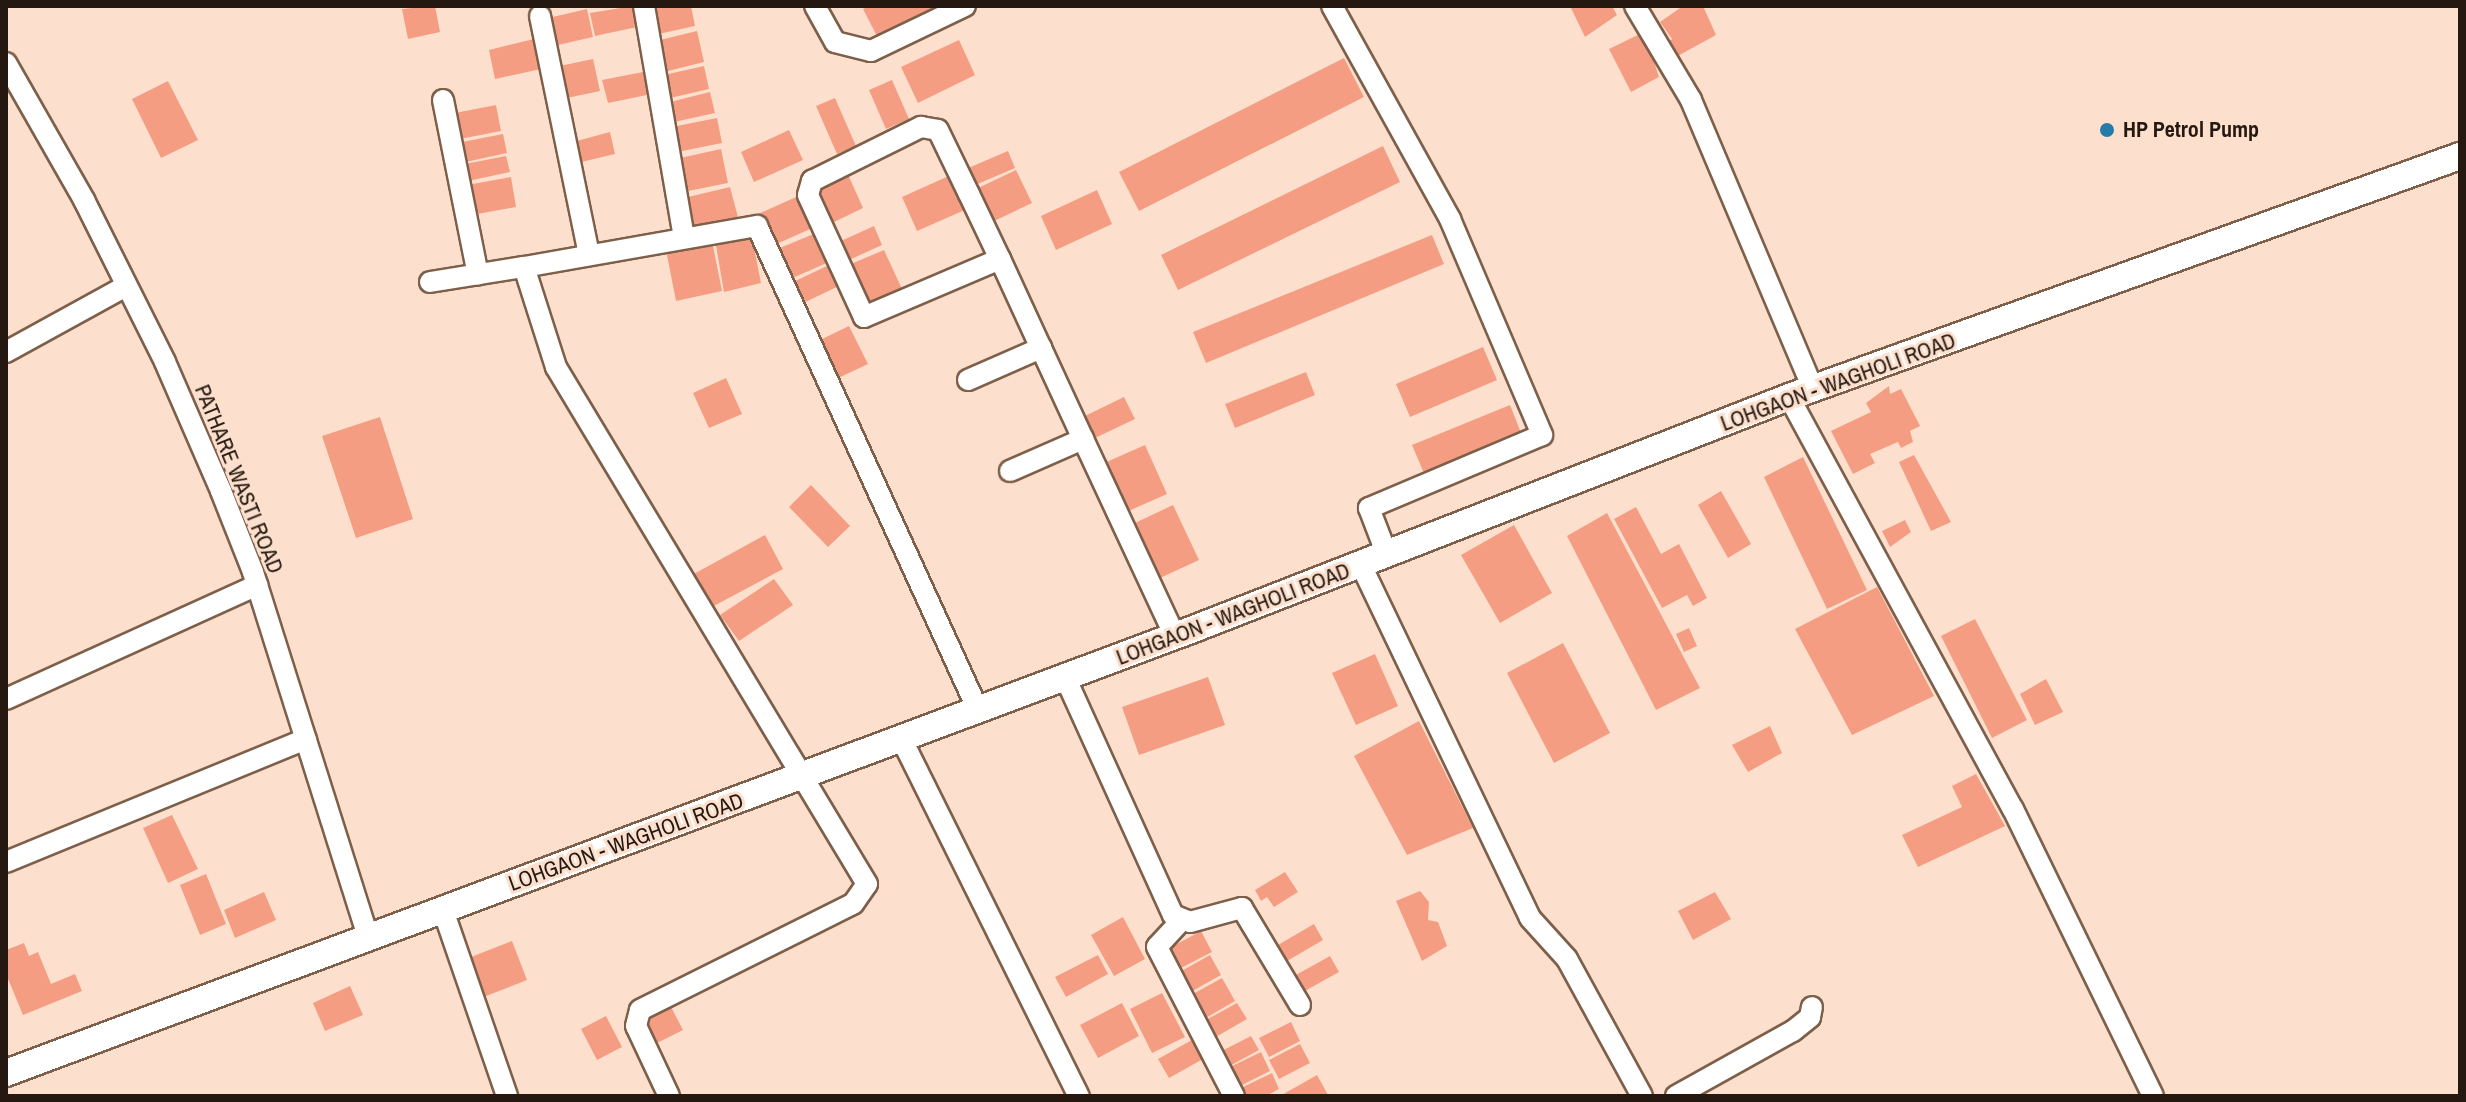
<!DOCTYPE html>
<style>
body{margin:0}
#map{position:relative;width:2466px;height:1102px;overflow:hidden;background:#fce0cd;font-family:"Archivo Narrow",sans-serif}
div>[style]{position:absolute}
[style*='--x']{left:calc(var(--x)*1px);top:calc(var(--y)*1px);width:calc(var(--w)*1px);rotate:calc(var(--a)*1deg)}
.building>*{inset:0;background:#f59d82}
.roads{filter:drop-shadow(2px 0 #7d5f4a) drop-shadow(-2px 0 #7d5f4a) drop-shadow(0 2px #7d5f4a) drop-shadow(0 -2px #7d5f4a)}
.minor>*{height:20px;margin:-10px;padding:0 10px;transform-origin:10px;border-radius:10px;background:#fff}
.major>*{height:26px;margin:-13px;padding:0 13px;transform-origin:13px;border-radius:13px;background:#fff}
.dots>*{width:22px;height:22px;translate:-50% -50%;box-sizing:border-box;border:4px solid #fce0cd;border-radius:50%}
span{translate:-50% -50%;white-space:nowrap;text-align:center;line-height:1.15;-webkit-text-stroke:6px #fce0cd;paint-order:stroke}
.poi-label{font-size:22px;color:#241810;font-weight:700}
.left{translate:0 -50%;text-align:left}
.street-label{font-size:22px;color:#241810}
.frame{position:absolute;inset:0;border:8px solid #241810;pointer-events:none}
</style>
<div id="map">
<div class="building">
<i style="clip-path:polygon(435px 6px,440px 32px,408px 39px,402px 9px)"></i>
<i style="clip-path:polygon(633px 6px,637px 27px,595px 36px,590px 13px)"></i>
<i style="clip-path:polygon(664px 6px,691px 6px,695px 26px,654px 35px,648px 10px)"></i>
<i style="clip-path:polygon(869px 6px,946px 6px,879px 40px,863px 9px)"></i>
<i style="clip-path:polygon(1570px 6px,1612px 6px,1617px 15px,1585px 37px)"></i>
<i style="clip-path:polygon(1683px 6px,1703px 6px,1716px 35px,1674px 58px,1667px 43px,1672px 39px,1660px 22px)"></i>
<i style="clip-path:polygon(587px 9px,593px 37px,549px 47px,544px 19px)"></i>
<i style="clip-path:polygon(697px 31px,704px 62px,664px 72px,656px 41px)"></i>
<i style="clip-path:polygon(1644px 32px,1659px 77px,1631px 92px,1609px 49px)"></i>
<i style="clip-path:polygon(534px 39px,541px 69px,495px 79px,489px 50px)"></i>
<i style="clip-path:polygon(959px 40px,975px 75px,918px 103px,901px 67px)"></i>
<i style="clip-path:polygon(1344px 58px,1364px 97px,1139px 211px,1119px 172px)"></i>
<i style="clip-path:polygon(593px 59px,600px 91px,562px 99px,555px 67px)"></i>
<i style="clip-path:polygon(704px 66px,709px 89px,670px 98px,664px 75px)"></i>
<i style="clip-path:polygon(648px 71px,652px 94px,608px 103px,602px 80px)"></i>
<i style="clip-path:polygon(892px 80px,909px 119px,886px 129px,869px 90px)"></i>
<i style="clip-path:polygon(168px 81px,198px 140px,161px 158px,132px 99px)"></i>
<i style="clip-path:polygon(710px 92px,715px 113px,674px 122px,670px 102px)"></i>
<i style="clip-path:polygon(835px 98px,856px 146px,837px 154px,816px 106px)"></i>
<i style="clip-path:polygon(496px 105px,501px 131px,455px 140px,450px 114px)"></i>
<i style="clip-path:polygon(717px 118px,722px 143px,677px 152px,672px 127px)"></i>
<i style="clip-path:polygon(789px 130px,803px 160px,754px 182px,741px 152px)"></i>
<i style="clip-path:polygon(610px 132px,615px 154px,577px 163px,573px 142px)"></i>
<i style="clip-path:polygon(503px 134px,507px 153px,461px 163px,457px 143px)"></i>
<i style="clip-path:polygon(1383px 146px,1400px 182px,1178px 290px,1161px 255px)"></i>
<i style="clip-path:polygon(721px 149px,728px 183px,683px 192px,676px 159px)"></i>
<i style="clip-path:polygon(1008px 151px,1015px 168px,973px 186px,966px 169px)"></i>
<i style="clip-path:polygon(506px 156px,510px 172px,468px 181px,465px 164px)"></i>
<i style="clip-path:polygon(846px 170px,863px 208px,832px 223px,814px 185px)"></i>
<i style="clip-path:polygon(1016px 170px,1032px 203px,992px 222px,976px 189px)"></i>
<i style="clip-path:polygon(951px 175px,967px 209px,917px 231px,902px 197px)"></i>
<i style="clip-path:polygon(511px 177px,516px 207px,472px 215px,467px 185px)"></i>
<i style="clip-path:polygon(730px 187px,739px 221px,692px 233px,684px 198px)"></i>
<i style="clip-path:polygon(1097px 190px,1112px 224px,1056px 250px,1041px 216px)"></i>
<i style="clip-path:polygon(803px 194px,817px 226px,772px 246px,758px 214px)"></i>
<i style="clip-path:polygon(874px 226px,882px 245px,849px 260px,841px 241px)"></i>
<i style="clip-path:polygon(750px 227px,761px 283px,724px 292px,714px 234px)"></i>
<i style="clip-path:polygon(816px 233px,829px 262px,788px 280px,775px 250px)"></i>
<i style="clip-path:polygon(1432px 235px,1444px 264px,1206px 363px,1193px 332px)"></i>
<i style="clip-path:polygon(711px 236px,722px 291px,676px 301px,665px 245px)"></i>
<i style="clip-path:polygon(884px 250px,902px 289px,869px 304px,851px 264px)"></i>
<i style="clip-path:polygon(831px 264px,841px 285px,799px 305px,789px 284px)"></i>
<i style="clip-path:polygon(849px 326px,868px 364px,834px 380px,816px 342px)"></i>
<i style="clip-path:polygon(1483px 347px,1497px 380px,1410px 417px,1396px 384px)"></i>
<i style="clip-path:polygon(1306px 372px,1315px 395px,1235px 428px,1225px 404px)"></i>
<i style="clip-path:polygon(726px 378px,742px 414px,709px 428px,693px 393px)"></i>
<i style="clip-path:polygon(1889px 386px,1890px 394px,1901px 389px,1920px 426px,1910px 431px,1913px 442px,1901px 448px,1898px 442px,1870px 454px,1875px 463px,1853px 474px,1831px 431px,1871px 412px,1866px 403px)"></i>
<i style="clip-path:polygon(1124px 397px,1135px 419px,1095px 438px,1085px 416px)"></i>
<i style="clip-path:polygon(1510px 405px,1523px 438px,1426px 478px,1412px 445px)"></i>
<i style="clip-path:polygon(380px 417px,413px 519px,356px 538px,322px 436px)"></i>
<i style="clip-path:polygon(1145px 445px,1167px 494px,1124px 513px,1102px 464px)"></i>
<i style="clip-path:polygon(1914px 455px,1951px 522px,1931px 531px,1899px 462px)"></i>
<i style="clip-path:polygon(1803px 457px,1867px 590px,1827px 609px,1764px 477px)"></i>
<i style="clip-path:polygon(811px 485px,850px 526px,828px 547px,789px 507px)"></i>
<i style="clip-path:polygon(1721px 491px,1751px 544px,1728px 558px,1698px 505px)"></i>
<i style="clip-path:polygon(1173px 505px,1199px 560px,1160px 578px,1135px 523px)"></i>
<i style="clip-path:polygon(1636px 507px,1661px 554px,1679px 544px,1707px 598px,1693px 606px,1687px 595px,1662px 608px,1614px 519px)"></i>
<i style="clip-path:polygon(1607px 513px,1700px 688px,1656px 710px,1567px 536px)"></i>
<i style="clip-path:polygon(1905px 520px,1911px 532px,1890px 547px,1882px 531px)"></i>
<i style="clip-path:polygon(1514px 525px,1552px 593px,1500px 623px,1461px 555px)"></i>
<i style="clip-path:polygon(765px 535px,783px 569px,710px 608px,692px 575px)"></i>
<i style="clip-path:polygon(774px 579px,793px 605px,739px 641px,720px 615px)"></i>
<i style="clip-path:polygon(1877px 587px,1934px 696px,1852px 735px,1795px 629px)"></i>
<i style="clip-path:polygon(1975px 619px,2027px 720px,1992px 738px,1941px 636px)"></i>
<i style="clip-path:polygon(1689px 628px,1697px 646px,1684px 652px,1676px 634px)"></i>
<i style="clip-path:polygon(1563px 643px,1610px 733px,1554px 763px,1507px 673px)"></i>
<i style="clip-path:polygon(1375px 654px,1398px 706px,1356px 725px,1332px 673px)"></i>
<i style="clip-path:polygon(1208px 677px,1225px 725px,1139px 755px,1122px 707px)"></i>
<i style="clip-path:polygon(2046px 679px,2063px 712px,2035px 725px,2020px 694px)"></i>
<i style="clip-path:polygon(1419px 721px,1473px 828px,1407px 855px,1354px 756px)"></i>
<i style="clip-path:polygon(1770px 726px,1782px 753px,1748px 772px,1732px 745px)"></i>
<i style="clip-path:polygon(1976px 774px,2005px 826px,1918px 867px,1902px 835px,1962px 807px,1952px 786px)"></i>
<i style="clip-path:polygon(172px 815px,198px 869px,168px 883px,143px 828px)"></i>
<i style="clip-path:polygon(1285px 872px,1298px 892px,1274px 907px,1267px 897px,1261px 901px,1255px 890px)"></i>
<i style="clip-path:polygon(206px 874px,226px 924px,200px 935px,180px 885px)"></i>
<i style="clip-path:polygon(1420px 891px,1429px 902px,1428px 920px,1438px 922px,1447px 946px,1422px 961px,1396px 901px)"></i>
<i style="clip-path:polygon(264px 892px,276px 920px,235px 938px,224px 910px)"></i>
<i style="clip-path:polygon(1715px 892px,1731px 919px,1693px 940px,1678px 911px)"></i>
<i style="clip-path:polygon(1123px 917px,1145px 959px,1114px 976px,1091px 935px)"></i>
<i style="clip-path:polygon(1314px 924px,1323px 940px,1287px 961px,1278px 945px)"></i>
<i style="clip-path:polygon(1201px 931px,1212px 952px,1177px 970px,1166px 950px)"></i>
<i style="clip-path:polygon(512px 941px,527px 980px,481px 998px,466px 959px)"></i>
<i style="clip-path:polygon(24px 943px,29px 956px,38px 952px,51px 984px,75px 974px,82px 991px,23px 1015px,6px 974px,6px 950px)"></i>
<i style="clip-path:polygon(1098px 955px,1108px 974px,1066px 997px,1055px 977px)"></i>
<i style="clip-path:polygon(1210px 955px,1221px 975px,1189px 993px,1178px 973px)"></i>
<i style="clip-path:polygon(1330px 956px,1339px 972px,1303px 992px,1294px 976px)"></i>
<i style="clip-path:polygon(1222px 978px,1235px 1001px,1204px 1019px,1191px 995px)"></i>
<i style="clip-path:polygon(350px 986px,363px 1015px,325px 1031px,313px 1003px)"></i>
<i style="clip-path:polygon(1162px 993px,1185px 1037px,1152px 1053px,1130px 1009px)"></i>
<i style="clip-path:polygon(669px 1003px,683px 1030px,653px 1045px,639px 1019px)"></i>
<i style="clip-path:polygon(1122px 1003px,1139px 1036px,1098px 1058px,1080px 1025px)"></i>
<i style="clip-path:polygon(1237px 1003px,1247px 1019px,1214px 1038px,1204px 1021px)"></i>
<i style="clip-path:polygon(606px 1016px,622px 1047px,597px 1060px,581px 1029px)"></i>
<i style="clip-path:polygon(1291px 1022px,1300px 1041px,1269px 1057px,1259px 1038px)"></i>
<i style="clip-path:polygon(1251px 1036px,1259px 1050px,1226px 1068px,1218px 1053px)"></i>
<i style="clip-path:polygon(1192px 1040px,1203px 1059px,1169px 1078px,1158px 1059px)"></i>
<i style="clip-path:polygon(1300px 1044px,1310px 1063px,1279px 1079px,1269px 1060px)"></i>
<i style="clip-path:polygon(1261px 1052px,1270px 1071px,1238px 1087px,1228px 1068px)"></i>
<i style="clip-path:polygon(1272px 1073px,1279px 1089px,1266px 1096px,1243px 1096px,1239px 1089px)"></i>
<i style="clip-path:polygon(1317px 1075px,1328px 1095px,1280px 1096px)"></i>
</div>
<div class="roads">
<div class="minor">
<i style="--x:644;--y:6;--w:234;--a:80.2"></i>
<i style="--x:815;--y:6;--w:41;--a:60.9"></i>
<i style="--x:835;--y:42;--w:37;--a:14"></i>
<i style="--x:871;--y:51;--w:104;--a:-25.6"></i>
<i style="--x:1332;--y:6;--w:244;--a:61"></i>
<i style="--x:1450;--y:219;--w:235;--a:66.9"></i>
<i style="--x:1542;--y:435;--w:188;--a:157.1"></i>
<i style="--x:1369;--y:508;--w:50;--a:69"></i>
<i style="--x:1635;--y:6;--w:109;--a:59.2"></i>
<i style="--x:1691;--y:100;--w:314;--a:67.1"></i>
<i style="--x:540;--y:16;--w:244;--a:78.4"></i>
<i style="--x:6;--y:63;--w:158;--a:60.3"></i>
<i style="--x:84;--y:200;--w:181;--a:63.4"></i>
<i style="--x:165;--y:362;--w:141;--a:66.5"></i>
<i style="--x:221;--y:491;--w:87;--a:68.4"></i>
<i style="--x:253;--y:572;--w:383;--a:72.5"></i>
<i style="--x:443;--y:100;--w:178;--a:78.7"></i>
<i style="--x:1000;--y:259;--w:148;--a:156.9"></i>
<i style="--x:864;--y:317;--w:134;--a:-114.7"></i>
<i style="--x:808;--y:195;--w:15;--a:-74"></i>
<i style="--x:812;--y:181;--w:122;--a:-26.4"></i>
<i style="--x:921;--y:127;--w:17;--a:10"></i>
<i style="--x:938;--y:130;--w:71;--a:64.2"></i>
<i style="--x:969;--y:194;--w:72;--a:64.5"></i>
<i style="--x:1000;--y:259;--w:98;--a:65.3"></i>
<i style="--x:1041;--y:348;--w:100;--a:65.2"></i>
<i style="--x:1083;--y:439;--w:217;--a:65"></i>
<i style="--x:430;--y:282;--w:95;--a:-9.1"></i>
<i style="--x:6;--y:352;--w:137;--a:-28.8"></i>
<i style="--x:968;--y:380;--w:80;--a:-23.7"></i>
<i style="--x:1789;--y:397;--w:469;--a:61.5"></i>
<i style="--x:2013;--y:809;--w:319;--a:64"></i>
<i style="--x:1010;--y:471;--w:80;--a:-23.7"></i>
<i style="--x:1361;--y:565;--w:391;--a:64.4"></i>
<i style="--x:1530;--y:918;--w:55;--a:47.9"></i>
<i style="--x:1567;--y:959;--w:156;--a:61.3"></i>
<i style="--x:1065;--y:677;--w:261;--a:65.6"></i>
<i style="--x:1173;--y:915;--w:18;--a:22"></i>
<i style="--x:1190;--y:922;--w:54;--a:-15.1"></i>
<i style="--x:1242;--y:908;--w:113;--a:59.1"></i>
<i style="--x:6;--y:699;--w:276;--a:-24.4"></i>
<i style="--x:901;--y:738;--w:400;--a:63.6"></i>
<i style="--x:6;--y:862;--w:324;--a:-22.3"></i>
<i style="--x:443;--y:910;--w:197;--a:71"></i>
<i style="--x:1181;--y:921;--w:35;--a:133"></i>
<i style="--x:1157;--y:947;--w:168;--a:62.7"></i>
<i style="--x:669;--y:1096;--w:77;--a:-115.2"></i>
<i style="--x:636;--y:1026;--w:16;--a:-76"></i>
<i style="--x:640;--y:1010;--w:238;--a:-26.5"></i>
<i style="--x:853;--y:904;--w:24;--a:-55"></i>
<i style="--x:867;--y:884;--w:603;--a:-121.03"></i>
<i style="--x:556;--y:367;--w:105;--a:-107.7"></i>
<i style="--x:524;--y:267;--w:237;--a:-10"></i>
<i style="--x:757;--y:226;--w:532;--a:65.46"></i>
<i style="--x:1676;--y:1096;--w:134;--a:-29.1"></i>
<i style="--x:1793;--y:1031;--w:22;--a:-39"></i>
<i style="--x:1810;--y:1017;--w:10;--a:-79"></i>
</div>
<div class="major">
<i style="--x:6;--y:1073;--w:1270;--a:-20.5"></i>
<i style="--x:1196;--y:628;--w:636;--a:-21.28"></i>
<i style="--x:1789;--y:397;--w:713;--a:-19.76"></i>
</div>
</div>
<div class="dots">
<i style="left:2107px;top:130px;background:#257cab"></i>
</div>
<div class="poi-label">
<span class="left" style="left:2123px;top:130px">HP Petrol Pump</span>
</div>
<div class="street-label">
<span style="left:1838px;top:382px;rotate:-20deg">LOHGAON - WAGHOLI ROAD</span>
<span style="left:239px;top:479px;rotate:68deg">PATHARE WASTI ROAD</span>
<span style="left:1233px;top:614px;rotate:-21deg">LOHGAON - WAGHOLI ROAD</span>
<span style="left:626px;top:842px;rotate:-20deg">LOHGAON - WAGHOLI ROAD</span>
</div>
<div class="frame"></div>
</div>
